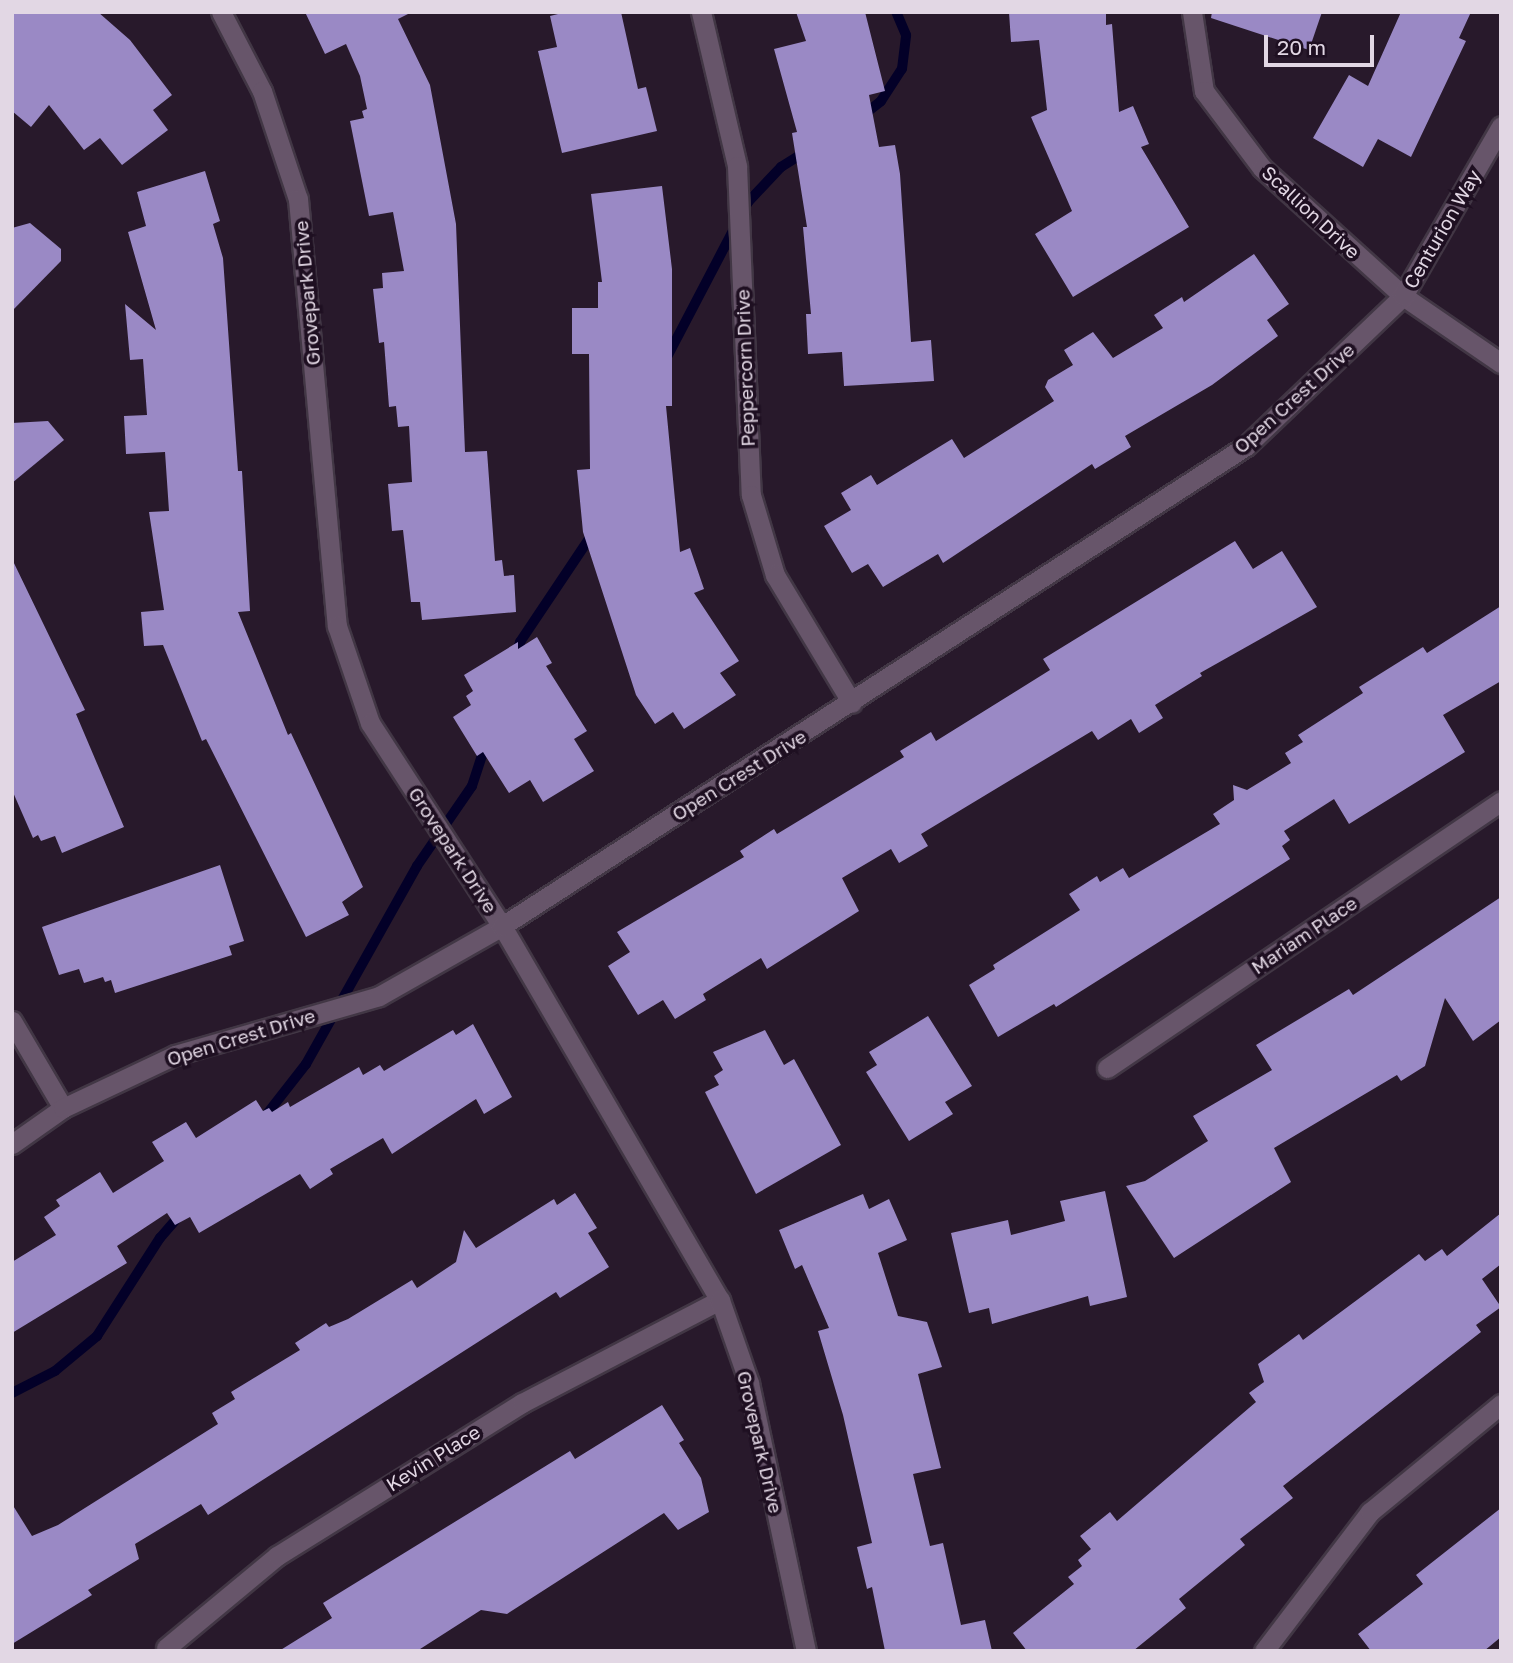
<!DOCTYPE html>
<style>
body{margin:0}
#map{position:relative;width:1513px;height:1663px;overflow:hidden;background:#28192b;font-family:"Golos Text",sans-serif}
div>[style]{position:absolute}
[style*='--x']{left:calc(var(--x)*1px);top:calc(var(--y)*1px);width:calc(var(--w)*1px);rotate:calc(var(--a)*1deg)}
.stream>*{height:10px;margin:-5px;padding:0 5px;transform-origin:5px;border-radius:5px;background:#030028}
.building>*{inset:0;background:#9a89c5}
.roads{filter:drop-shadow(2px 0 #423745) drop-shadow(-2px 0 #423745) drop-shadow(0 2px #423745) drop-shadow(0 -2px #423745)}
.minor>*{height:19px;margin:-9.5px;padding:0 9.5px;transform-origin:9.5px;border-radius:9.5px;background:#67556a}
.tertiary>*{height:19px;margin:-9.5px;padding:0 9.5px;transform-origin:9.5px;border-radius:9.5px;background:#67556a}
span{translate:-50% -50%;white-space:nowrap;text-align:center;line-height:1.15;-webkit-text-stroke:7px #1e0f21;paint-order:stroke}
.street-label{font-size:19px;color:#e2d7e4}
.frame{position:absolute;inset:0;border:14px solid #e2d7e4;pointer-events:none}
.scale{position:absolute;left:1264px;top:35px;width:110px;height:32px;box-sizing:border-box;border:4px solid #e2d7e4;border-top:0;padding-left:9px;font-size:21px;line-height:24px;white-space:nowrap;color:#e2d7e4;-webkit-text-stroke:5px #1e0f21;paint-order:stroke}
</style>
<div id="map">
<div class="stream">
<i style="--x:862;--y:116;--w:24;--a:-38"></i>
<i style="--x:881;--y:101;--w:38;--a:-57"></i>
<i style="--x:902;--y:69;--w:34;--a:-83"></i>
<i style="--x:906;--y:35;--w:25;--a:-113"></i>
<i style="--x:667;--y:357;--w:175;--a:-62.4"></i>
<i style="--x:748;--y:202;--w:48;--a:-46.7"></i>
<i style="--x:781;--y:167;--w:31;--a:-32"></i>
<i style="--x:514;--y:662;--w:21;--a:-73"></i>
<i style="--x:520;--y:642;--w:131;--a:-56.2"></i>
<i style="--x:263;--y:1119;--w:70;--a:-52"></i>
<i style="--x:306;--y:1064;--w:227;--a:-60.7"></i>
<i style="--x:417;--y:866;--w:97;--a:-55.5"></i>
<i style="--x:472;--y:786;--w:48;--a:-71.9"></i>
<i style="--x:12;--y:1393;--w:48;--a:-27.1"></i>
<i style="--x:55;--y:1371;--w:55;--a:-39.8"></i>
<i style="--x:97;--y:1336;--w:117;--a:-57.3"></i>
<i style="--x:160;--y:1238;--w:33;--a:-49"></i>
</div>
<div class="building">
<i style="clip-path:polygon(12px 12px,98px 12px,130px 40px,172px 95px,153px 110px,168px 130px,122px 165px,100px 138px,84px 150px,49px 105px,31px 127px,12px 111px)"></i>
<i style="clip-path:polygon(305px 12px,412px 12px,398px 19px,430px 85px,456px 224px,465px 452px,487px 451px,495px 561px,502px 560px,504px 576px,514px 575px,516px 612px,422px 620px,420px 602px,411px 602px,403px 530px,392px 531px,388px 484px,412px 482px,409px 426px,398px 427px,396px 406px,389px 407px,384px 342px,379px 343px,373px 289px,383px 288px,382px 273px,404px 271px,393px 212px,369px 216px,350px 121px,364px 118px,362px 111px,367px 109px,360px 76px,346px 44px,325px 54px)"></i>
<i style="clip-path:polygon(566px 12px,621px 12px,638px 89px,646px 87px,657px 131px,562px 153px,538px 51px,557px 47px,550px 16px)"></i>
<i style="clip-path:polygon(796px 12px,865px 12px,885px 91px,869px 95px,879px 147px,895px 145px,900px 174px,911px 342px,931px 340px,934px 381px,844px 386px,842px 352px,808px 354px,806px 314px,811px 314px,803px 227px,807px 227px,792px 133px,797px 132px,774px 49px,806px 41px)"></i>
<i style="clip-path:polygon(1009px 12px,1106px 12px,1106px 25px,1112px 24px,1119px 112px,1133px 106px,1149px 144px,1141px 147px,1189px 227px,1073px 297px,1035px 234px,1072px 211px,1031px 117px,1047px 110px,1039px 40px,1011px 42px)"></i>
<i style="clip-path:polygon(1212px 12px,1322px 12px,1309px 50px,1211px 18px)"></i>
<i style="clip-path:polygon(1401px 12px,1471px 12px,1459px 38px,1466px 41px,1411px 157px,1378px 139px,1363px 167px,1313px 138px,1349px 75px,1368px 86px)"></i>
<i style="clip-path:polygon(205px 171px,220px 221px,213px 224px,223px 258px,238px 471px,242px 471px,250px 611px,238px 612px,288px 735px,291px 733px,363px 887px,342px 902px,349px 915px,306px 937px,206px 739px,202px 741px,163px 645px,144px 646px,141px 612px,164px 610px,149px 512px,169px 511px,165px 452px,126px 454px,124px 416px,147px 415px,143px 359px,130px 360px,125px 304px,156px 330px,128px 232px,146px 226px,137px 192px)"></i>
<i style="clip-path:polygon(662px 186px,672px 269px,672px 406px,666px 406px,680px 552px,690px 548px,704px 589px,694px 593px,739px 661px,720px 673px,736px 695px,684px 729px,673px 712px,655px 724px,636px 695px,583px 532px,577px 470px,590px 469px,589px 354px,572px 354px,572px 308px,598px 308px,598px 282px,602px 282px,591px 194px)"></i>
<i style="clip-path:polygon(30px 223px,61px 249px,61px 261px,12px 311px,12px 228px)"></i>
<i style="clip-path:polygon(1254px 254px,1289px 304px,1267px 320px,1278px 336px,1212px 385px,1125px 436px,1131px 447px,1095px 469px,1092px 464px,943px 563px,938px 554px,883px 587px,868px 564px,852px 573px,824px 526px,851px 510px,841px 493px,871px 475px,877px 485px,952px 439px,964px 458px,1054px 401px,1045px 387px,1048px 380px,1073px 365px,1064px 350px,1093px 332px,1113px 358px,1163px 328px,1154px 315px,1182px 297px,1184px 302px)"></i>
<i style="clip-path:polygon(48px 421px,64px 440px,12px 483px,12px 423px)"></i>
<i style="clip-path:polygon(1235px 541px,1253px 569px,1282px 551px,1317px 607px,1200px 673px,1202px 676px,1155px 705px,1163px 718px,1139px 733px,1131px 719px,1098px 740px,1092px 731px,921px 834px,928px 846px,899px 863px,891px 849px,842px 878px,859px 911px,767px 969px,761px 958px,703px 994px,706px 1000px,675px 1019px,663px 1000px,638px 1015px,608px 966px,630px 952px,617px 932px,744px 857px,740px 851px,774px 829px,777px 834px,904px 757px,900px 751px,931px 732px,936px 741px,1050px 670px,1043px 659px)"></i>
<i style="clip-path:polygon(12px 559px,85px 710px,76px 714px,124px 827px,62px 853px,55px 836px,41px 841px,38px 835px,33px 838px,12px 790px)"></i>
<i style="clip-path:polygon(1501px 606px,1501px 681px,1443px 715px,1465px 752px,1349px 824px,1334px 799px,1284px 831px,1290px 840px,1282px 846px,1290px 859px,1056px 1007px,1054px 1004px,998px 1037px,969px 985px,995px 969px,993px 965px,1080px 910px,1069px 894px,1097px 876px,1100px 882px,1123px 868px,1129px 878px,1220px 824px,1213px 814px,1234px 800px,1233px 785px,1247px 790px,1291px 763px,1285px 753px,1303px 742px,1298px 735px,1363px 693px,1359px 687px,1423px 647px,1427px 653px)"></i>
<i style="clip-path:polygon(537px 637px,552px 663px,546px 666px,587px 731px,574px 739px,594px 771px,543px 802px,530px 780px,509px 793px,483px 752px,477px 756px,453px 717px,471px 705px,466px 696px,473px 691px,464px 675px,518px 642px,518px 649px)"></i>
<i style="clip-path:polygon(220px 865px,244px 941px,229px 946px,232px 955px,115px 993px,111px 980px,105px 982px,103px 977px,84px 983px,79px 969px,59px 975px,42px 927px)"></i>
<i style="clip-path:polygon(1501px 897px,1501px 1020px,1473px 1041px,1445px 998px,1425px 1066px,1401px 1081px,1397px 1075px,1274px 1148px,1291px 1182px,1174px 1258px,1126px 1186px,1145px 1181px,1208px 1141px,1193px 1116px,1272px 1070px,1256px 1045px,1349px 989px,1353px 995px)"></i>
<i style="clip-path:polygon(928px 1016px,972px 1086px,945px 1102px,953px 1114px,909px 1141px,866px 1072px,877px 1065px,869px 1052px)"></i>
<i style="clip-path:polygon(473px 1024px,512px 1097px,484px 1114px,476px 1099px,392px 1154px,383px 1138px,330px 1169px,333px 1174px,310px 1189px,300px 1174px,199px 1233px,190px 1217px,175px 1225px,167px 1213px,117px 1246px,127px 1263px,12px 1333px,12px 1262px,56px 1235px,44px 1217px,60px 1206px,56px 1200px,100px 1172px,113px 1193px,164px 1161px,152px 1142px,186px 1122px,196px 1138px,256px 1100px,263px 1111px,269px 1108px,272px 1112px,288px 1102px,290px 1107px,359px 1067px,363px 1075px,380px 1065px,384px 1071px,453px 1030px,456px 1035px)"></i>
<i style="clip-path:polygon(765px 1030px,784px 1065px,794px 1059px,841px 1145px,756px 1194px,705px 1092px,719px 1085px,714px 1076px,723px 1070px,713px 1052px)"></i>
<i style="clip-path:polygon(1105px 1191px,1127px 1297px,1090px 1306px,1088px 1296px,992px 1324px,989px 1308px,969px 1313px,951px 1233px,1008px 1220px,1011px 1235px,1065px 1221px,1060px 1201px)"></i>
<i style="clip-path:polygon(575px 1193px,597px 1228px,588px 1233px,609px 1267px,560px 1298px,556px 1292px,208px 1515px,201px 1504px,135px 1544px,139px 1559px,88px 1590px,92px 1595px,12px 1644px,12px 1504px,32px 1536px,58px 1525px,218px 1424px,212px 1413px,235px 1399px,231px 1392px,300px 1350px,295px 1343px,326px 1323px,329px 1327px,348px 1319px,412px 1280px,417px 1288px,456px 1262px,464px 1230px,476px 1248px,554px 1199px,557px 1205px)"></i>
<i style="clip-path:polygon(863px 1194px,869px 1209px,889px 1199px,907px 1240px,878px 1253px,898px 1316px,927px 1322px,942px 1367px,918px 1374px,941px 1468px,913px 1474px,930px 1546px,943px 1543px,961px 1625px,985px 1620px,992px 1651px,885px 1651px,872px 1587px,867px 1589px,857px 1547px,872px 1543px,843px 1415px,818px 1331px,829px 1328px,802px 1265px,795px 1269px,779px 1230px)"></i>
<i style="clip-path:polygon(1501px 1213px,1501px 1264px,1482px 1279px,1501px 1307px,1476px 1325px,1481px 1332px,1283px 1486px,1293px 1498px,1240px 1539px,1245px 1545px,1179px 1599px,1186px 1608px,1133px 1651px,1027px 1651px,1013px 1633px,1074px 1584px,1068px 1577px,1082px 1566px,1078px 1560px,1091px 1549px,1080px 1536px,1110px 1512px,1117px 1521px,1256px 1402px,1249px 1393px,1264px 1382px,1258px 1364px,1299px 1334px,1303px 1340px,1419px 1254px,1425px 1261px,1442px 1249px,1447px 1256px)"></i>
<i style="clip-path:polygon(662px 1405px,684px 1440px,679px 1443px,701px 1478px,709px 1512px,678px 1530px,664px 1513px,507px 1614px,481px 1610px,417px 1651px,279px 1651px,332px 1618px,323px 1603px,570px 1451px,575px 1459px)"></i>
<i style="clip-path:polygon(1501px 1508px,1501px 1637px,1484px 1651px,1371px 1651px,1358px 1634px,1423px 1584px,1416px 1575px)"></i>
</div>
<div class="roads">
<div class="minor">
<i style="--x:701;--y:12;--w:158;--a:76.8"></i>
<i style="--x:737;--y:166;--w:329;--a:87.6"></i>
<i style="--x:751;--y:495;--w:84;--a:73.3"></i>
<i style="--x:775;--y:575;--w:149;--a:59"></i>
<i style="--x:1192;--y:12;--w:80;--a:81.4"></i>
<i style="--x:1204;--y:91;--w:96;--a:53"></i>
<i style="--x:1262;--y:168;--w:190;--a:42.2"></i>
<i style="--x:1403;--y:296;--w:119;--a:34.4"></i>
<i style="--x:12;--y:1021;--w:101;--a:59.6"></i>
<i style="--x:1107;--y:1068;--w:476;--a:-34.1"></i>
<i style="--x:12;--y:1144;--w:62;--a:-35.2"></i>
<i style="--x:63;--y:1108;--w:124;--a:-25.3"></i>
<i style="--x:175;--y:1055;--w:212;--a:-16.1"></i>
<i style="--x:379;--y:996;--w:142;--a:-29.6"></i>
<i style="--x:166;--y:1648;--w:144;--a:-39.7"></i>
<i style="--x:277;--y:1556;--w:289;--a:-32"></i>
<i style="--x:522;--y:1403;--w:223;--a:-27.5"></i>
<i style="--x:1264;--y:1651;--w:175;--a:-52.7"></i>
<i style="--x:1370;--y:1512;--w:170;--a:-39.5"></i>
</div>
<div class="tertiary">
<i style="--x:221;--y:12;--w:89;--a:62.6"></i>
<i style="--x:262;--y:91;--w:114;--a:71.6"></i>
<i style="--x:298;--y:199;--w:429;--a:84.8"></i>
<i style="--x:337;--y:626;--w:102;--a:71.2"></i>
<i style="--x:370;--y:723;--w:242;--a:57"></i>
<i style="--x:502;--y:926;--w:433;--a:59.8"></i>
<i style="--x:720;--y:1300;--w:88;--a:70.7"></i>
<i style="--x:749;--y:1383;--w:274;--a:78"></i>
<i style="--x:502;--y:926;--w:885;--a:-32.83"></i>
<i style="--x:1246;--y:446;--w:217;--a:-43.7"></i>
<i style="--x:1403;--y:296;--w:196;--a:-60"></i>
</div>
</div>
<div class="street-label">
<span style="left:1311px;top:212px;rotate:43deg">Scallion Drive</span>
<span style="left:1442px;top:229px;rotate:-60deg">Centurion Way</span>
<span style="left:307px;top:293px;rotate:-95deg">Grovepark Drive</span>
<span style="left:745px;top:368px;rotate:-92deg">Peppercorn Drive</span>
<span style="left:1294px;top:398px;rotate:-42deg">Open Crest Drive</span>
<span style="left:739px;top:775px;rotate:-32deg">Open Crest Drive</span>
<span style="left:453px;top:850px;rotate:57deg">Grovepark Drive</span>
<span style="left:1304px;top:935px;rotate:-34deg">Mariam Place</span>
<span style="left:241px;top:1037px;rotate:-17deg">Open Crest Drive</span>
<span style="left:760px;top:1442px;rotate:77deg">Grovepark Drive</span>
<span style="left:433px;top:1458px;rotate:-32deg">Kevin Place</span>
</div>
<div class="frame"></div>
<div class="scale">20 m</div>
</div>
